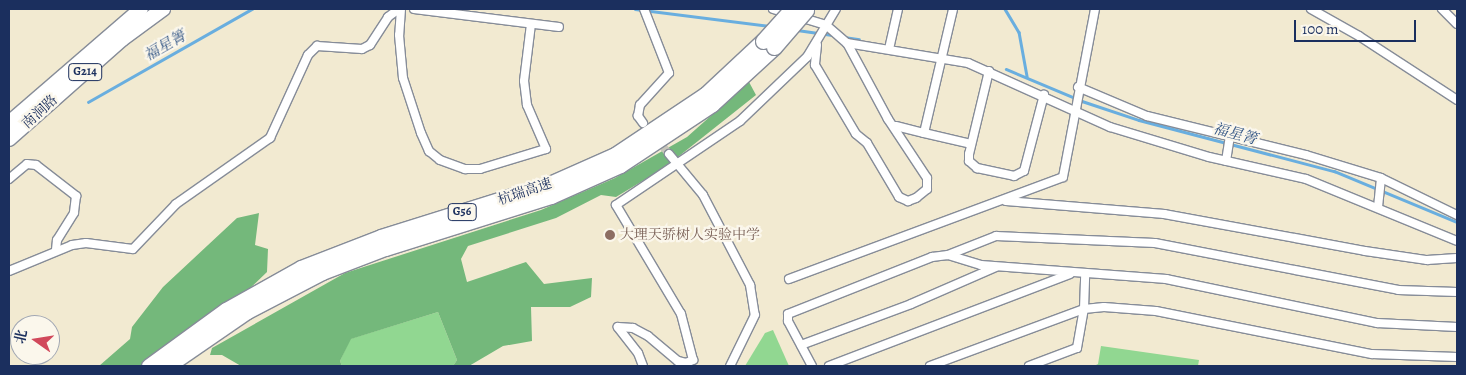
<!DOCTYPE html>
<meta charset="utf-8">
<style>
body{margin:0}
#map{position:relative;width:1466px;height:375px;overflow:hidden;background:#f2ead1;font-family:Alegreya,"Noto Serif SC",serif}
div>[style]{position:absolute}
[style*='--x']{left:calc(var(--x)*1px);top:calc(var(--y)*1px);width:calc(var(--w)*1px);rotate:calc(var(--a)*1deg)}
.green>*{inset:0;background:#91d791}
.forest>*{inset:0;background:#74b87b}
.stream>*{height:2.5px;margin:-1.25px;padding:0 1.25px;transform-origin:1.25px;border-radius:1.25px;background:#69aedf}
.minor-tunnel>*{height:8px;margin-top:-4px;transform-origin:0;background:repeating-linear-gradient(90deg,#c7c5ba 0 8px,transparent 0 12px)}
.roads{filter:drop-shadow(1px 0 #868c98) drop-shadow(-1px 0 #868c98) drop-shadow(0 1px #868c98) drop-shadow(0 -1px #868c98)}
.minor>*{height:8px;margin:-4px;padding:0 4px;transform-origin:4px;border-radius:4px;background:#fff}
.trunk>*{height:14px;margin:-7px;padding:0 7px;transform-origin:7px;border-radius:7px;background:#fff}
.motorway>*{height:15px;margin:-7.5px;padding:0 7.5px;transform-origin:7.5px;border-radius:7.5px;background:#fff}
.bridges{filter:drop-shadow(1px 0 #868c98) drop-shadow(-1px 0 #868c98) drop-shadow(0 1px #868c98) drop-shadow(0 -1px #868c98)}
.motorway-bridge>*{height:15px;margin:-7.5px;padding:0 7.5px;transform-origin:7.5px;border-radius:7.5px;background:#fff}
.dots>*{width:14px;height:14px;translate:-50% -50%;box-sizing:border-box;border:2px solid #fbf7ec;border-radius:50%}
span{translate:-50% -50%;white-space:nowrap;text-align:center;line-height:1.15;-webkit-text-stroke:4.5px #fbf7ec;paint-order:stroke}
.shield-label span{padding:1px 4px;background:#fbf7ec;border:1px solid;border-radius:4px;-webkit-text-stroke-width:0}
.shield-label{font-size:12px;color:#1b2f5e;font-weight:700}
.street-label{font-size:14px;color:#1b2f5e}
.education-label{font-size:14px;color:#785e54}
.left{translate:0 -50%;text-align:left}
.water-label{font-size:15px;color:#325585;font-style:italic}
.frame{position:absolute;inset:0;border:10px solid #1b2f5e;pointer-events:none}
.north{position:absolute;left:10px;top:315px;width:50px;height:50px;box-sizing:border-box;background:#fbf7ec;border:1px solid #a1a7b3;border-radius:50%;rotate:283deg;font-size:14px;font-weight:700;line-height:20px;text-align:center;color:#1b2f5e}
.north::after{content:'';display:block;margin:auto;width:18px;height:22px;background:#d1495b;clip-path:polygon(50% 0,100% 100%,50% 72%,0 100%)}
.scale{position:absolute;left:1294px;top:20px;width:122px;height:22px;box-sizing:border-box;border:2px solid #1b2f5e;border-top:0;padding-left:6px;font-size:15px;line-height:18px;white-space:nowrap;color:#1b2f5e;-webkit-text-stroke:4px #fbf7ec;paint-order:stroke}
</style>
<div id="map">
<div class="green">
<i style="clip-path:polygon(438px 312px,457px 360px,453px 366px,342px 366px,340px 361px,350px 339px)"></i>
<i style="clip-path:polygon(773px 330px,789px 366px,745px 366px,765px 333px)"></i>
<i style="clip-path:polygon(1101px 346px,1199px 360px,1198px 366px,1094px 366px,1098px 364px)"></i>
</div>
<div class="forest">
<i style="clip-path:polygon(749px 82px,756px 95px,664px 168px,616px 197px,601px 195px,556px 218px,468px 246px,461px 259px,467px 282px,526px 262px,544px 284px,592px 278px,591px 297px,570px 307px,531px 307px,532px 341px,503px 346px,469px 366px,453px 366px,457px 360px,438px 312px,351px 339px,340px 361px,342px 366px,241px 366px,222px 355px,210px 355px,212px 348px,345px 273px,541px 210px,615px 178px,687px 137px)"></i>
<i style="clip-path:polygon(259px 213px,255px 245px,268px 249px,267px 272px,242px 296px,142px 366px,99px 366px,130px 339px,132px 327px,163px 287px,237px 218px)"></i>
</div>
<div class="stream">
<i style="--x:635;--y:9;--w:136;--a:7.2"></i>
<i style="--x:1005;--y:9;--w:27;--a:59"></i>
<i style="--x:1019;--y:32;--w:45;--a:79.7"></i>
<i style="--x:797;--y:30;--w:37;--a:8"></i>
<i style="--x:844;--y:37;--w:15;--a:8"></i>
<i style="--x:1006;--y:69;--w:82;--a:22.8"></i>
<i style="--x:1082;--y:101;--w:60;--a:18.4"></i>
<i style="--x:1139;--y:120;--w:202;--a:14.7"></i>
<i style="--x:1334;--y:171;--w:133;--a:22.5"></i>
<i style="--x:88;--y:102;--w:189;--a:-29.6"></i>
</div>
<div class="minor-tunnel">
<i style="--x:656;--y:138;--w:21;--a:51"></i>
</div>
<div class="roads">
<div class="minor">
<i style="--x:401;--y:9;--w:26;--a:94"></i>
<i style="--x:399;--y:35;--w:43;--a:84.7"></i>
<i style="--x:403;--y:78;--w:58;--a:71.9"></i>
<i style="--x:421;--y:133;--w:20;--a:66"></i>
<i style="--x:429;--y:151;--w:14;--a:39"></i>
<i style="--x:440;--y:160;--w:27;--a:20"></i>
<i style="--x:465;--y:169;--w:15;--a:0"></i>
<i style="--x:480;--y:169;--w:69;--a:-16.9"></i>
<i style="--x:546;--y:149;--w:48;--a:-113.4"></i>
<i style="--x:527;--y:105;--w:24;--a:-97"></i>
<i style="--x:524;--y:81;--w:57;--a:-83"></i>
<i style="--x:414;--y:9;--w:146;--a:7.1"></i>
<i style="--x:773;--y:9;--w:55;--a:16.8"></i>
<i style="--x:826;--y:25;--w:28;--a:41"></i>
<i style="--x:847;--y:43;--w:123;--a:9.4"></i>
<i style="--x:968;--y:63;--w:156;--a:24.3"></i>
<i style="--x:1110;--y:127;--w:103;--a:16.9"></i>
<i style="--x:1209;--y:157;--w:99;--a:12.8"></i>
<i style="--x:1306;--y:179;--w:163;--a:22.3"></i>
<i style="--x:1311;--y:9;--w:55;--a:29.4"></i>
<i style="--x:1359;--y:36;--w:117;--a:33.1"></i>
<i style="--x:1442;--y:9;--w:21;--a:45"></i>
<i style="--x:817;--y:45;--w:20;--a:96"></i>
<i style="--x:815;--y:65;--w:80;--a:59.3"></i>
<i style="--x:856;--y:134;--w:14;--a:39"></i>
<i style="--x:867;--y:143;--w:63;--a:59.3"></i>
<i style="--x:899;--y:197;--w:10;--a:24"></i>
<i style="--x:908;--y:201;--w:9;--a:-21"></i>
<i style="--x:916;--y:198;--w:14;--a:-39"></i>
<i style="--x:927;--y:189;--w:11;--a:-90"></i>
<i style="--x:927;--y:178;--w:71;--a:-123.5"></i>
<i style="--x:888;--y:119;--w:86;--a:-118.3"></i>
<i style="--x:889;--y:49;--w:41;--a:-77.3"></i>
<i style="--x:989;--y:71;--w:85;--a:103.5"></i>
<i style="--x:969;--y:154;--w:7;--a:90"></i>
<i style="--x:969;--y:161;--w:11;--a:41"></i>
<i style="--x:977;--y:168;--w:38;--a:12"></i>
<i style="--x:1014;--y:176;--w:11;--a:-27"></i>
<i style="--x:1024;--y:171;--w:79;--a:-75.3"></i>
<i style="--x:1078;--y:87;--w:75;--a:22.8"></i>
<i style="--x:1147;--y:116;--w:164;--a:13.8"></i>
<i style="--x:1306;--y:155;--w:78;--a:17"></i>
<i style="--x:1381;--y:178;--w:85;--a:26"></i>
<i style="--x:643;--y:123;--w:9;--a:-126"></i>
<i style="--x:638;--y:116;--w:11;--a:-80"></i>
<i style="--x:640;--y:105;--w:43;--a:-47.8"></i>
<i style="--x:669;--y:73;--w:69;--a:-111.3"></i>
<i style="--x:896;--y:126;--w:29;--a:14"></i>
<i style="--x:924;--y:133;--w:127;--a:-76.8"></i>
<i style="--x:924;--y:133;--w:48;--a:13.2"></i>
<i style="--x:669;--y:154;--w:53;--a:50.3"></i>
<i style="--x:703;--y:195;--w:102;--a:62.4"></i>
<i style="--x:750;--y:285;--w:30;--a:81"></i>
<i style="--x:755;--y:315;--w:57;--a:116.1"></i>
<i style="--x:1226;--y:161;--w:25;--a:-81"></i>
<i style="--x:9;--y:179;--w:23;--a:-40"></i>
<i style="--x:27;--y:164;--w:9;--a:6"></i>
<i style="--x:36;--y:165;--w:51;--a:37.8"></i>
<i style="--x:76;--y:196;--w:17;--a:97"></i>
<i style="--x:74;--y:213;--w:32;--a:122"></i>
<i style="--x:57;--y:240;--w:10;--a:96"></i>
<i style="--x:1006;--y:201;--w:159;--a:4.7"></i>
<i style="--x:1164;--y:214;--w:204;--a:10.4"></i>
<i style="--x:1365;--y:251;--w:63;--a:8.3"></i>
<i style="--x:1427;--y:260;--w:30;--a:-4"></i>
<i style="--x:1378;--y:207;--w:29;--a:-84"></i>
<i style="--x:948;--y:255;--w:52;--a:-21.6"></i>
<i style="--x:996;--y:236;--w:159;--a:2.5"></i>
<i style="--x:1155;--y:243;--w:248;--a:10.9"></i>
<i style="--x:1398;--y:290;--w:59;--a:1.9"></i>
<i style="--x:9;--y:271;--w:68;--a:-22.4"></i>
<i style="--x:72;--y:245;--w:14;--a:-8"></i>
<i style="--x:86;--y:243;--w:47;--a:7.3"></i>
<i style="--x:133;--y:249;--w:62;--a:-46.3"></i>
<i style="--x:176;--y:204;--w:115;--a:-35.1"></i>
<i style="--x:270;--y:138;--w:91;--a:-65.4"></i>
<i style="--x:308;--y:55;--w:13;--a:-45"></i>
<i style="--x:317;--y:46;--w:45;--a:3.8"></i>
<i style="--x:362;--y:49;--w:9;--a:-27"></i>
<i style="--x:370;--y:45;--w:33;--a:-57"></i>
<i style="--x:388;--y:17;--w:14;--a:-36"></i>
<i style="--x:789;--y:279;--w:292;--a:-20.4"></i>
<i style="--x:1063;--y:177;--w:171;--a:-79.2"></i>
<i style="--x:801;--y:345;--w:117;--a:-20.4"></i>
<i style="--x:911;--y:304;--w:93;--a:-23.5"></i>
<i style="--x:643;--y:366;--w:14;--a:-111"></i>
<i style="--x:638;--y:353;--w:33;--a:-128"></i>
<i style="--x:618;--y:327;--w:15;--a:4"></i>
<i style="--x:633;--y:328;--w:17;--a:28"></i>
<i style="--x:648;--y:336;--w:39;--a:40"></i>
<i style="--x:678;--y:361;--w:8;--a:14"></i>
<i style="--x:686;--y:363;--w:8;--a:-23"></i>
<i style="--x:693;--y:360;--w:48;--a:-104.6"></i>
<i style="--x:681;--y:314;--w:127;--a:-120.8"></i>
<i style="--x:616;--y:205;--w:150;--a:-34.1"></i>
<i style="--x:740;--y:121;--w:93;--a:-43.7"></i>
<i style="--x:807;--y:57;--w:56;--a:-58.9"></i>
<i style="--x:812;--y:366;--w:51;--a:-118.1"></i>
<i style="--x:788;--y:321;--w:7;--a:-90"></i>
<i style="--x:788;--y:314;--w:155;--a:-21.6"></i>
<i style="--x:932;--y:257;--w:16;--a:-7"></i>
<i style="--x:948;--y:255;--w:34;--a:17"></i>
<i style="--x:981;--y:265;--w:186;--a:4.3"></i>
<i style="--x:1166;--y:279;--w:216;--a:11.8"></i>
<i style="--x:1377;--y:323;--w:80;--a:2.9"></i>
<i style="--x:829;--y:366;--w:258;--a:-20.9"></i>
<i style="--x:930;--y:366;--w:164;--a:-20.3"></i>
<i style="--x:1084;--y:309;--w:35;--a:-88"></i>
<i style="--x:1029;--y:366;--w:51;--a:-20.6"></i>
<i style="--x:1077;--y:348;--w:40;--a:-80"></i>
<i style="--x:1084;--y:309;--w:20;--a:-6"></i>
<i style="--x:1104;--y:307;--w:52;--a:4.4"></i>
<i style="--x:1156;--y:311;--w:220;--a:11.3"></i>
<i style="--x:1372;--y:354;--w:85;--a:2"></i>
</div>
<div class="trunk">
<i style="--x:9;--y:123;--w:174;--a:-40.8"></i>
<i style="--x:9;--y:139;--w:151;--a:-41.5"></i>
<i style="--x:122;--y:39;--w:51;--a:-36.2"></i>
</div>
<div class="motorway">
<i style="--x:149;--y:366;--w:95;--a:-36"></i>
<i style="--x:226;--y:310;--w:86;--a:-29.2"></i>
<i style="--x:301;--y:268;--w:86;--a:-21.2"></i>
<i style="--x:381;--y:237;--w:174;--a:-17.4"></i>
<i style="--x:547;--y:185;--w:74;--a:-23.8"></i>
<i style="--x:615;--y:155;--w:108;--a:-33.7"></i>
<i style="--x:705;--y:95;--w:79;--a:-43"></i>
<i style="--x:167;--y:366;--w:97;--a:-34.5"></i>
<i style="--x:247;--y:311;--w:85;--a:-27.5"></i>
<i style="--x:322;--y:272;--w:67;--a:-20.9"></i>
<i style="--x:385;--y:248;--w:174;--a:-17.4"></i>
<i style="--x:551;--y:196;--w:76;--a:-24.2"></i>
<i style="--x:620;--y:165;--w:110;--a:-33.5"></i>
<i style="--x:712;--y:104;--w:84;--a:-42.6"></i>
</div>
</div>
<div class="bridges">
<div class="motorway-bridge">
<i style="--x:763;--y:41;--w:43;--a:-47.8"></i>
<i style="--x:774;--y:47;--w:49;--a:-49.1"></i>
</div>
</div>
<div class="dots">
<i style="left:610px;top:235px;background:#8d6e63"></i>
</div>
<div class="shield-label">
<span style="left:85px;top:72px">G214</span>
<span style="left:462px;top:212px">G56</span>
</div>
<div class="street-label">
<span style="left:40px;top:112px;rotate:-42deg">南涧路</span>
<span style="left:525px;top:192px;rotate:-19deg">杭瑞高速</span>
</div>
<div class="education-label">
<span class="left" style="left:620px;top:235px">大理天骄树人实验中学</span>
</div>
<div class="water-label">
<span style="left:165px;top:46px;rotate:-30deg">福星箐</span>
<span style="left:1235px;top:134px;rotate:15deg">福星箐</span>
</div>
<div class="frame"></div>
<div class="north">北</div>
<div class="scale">100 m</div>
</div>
